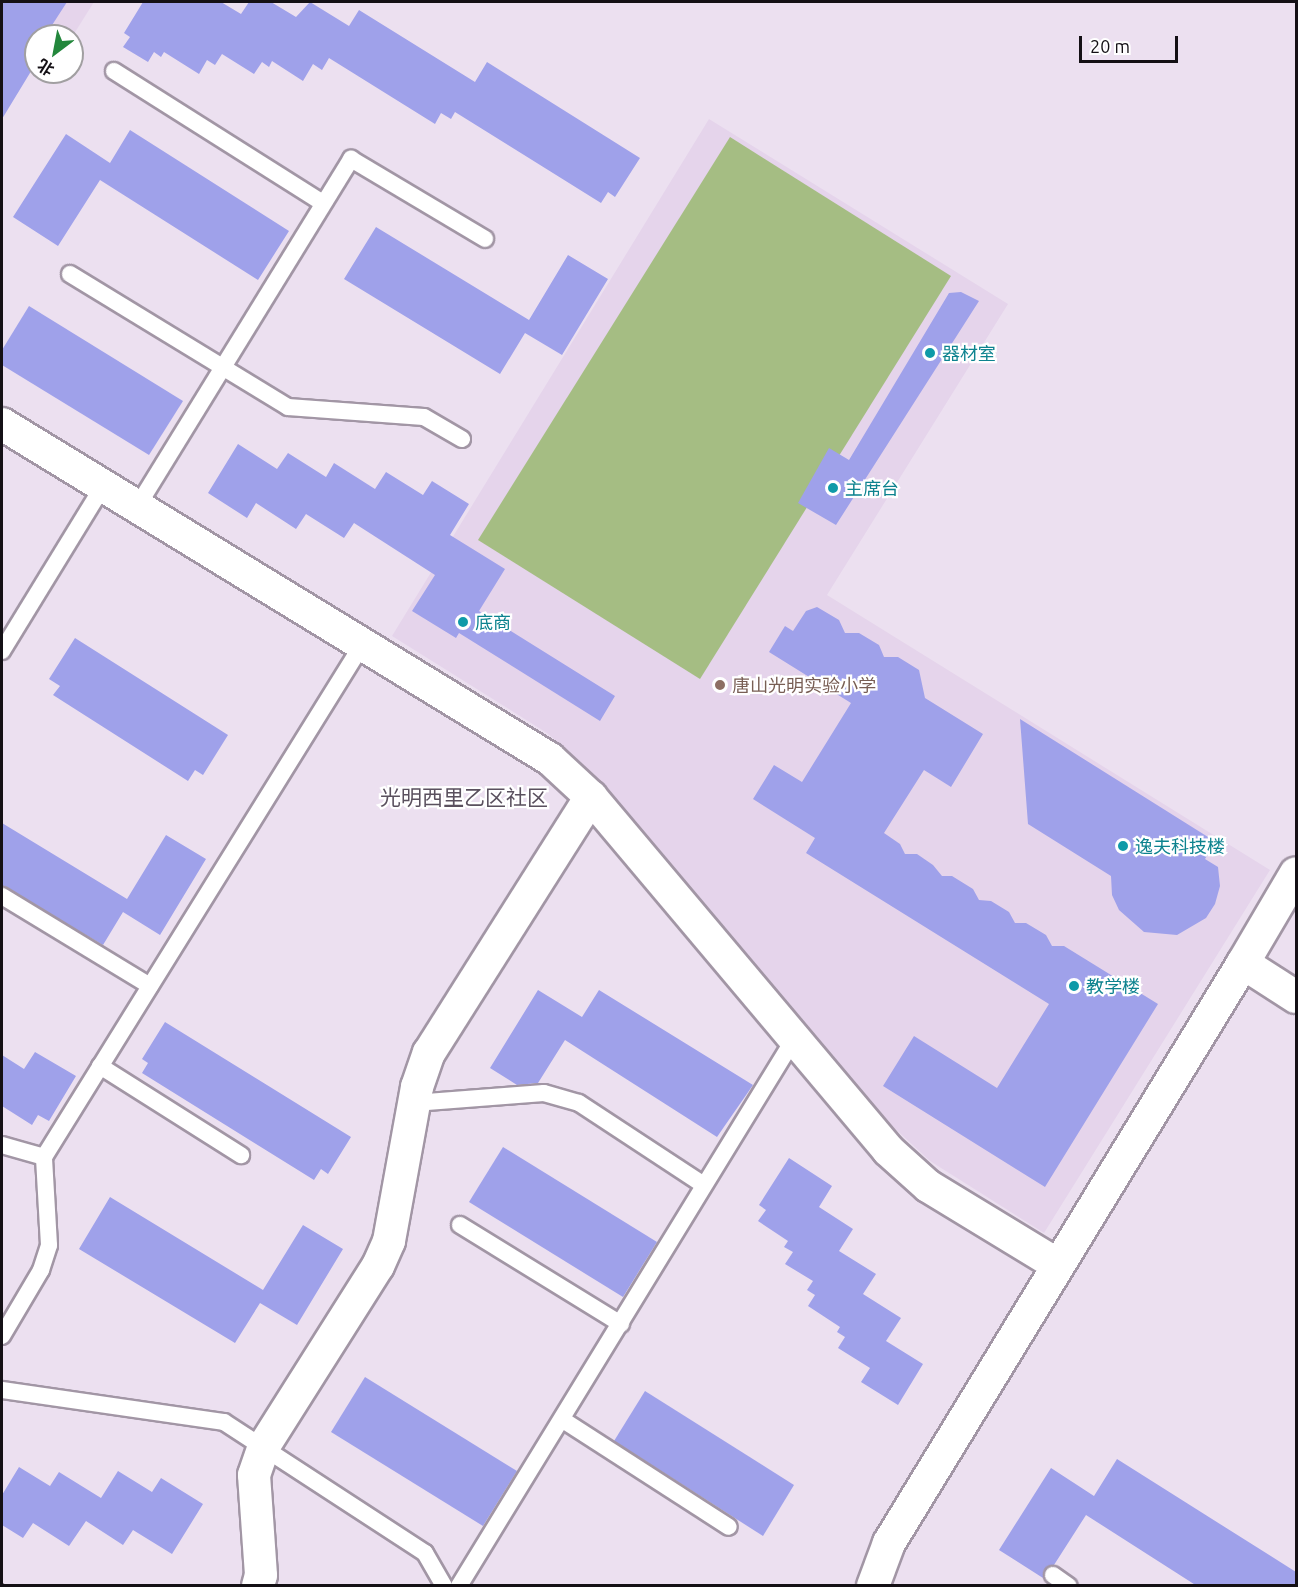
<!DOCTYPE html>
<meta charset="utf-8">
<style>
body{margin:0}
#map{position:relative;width:1298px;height:1587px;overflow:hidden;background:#ece0f0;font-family:Ubuntu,"Noto Sans SC",sans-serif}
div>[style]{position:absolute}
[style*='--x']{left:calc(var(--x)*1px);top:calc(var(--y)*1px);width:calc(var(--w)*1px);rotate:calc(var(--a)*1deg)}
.built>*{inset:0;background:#e5d4eb}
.green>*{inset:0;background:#a5bd83}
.building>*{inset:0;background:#9fa1ea}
.path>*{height:4px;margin-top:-2px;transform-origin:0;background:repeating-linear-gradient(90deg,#807882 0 4.5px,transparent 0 7.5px)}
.roads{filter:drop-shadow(2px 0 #a296a5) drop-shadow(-2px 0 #a296a5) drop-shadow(0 2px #a296a5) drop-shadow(0 -2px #a296a5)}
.lane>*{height:16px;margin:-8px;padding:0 8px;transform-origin:8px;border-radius:8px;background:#fff}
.street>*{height:32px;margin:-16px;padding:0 16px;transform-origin:16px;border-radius:16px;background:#fff}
.dots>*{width:16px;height:16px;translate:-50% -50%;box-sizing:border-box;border:3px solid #fff;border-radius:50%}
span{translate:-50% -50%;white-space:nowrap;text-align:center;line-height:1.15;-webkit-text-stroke:4.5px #fff;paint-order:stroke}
.culture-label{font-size:18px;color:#0d838f}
.left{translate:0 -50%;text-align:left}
.education-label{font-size:18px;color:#785e54}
.quarter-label{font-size:21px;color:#5a505e}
.frame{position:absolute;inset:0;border:3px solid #141015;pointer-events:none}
.north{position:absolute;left:24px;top:24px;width:60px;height:60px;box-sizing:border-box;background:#fff;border:2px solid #a19fa1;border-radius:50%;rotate:212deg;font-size:16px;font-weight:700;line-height:24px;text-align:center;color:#141015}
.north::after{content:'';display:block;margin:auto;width:21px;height:27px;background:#23873c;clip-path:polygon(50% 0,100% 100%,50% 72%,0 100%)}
.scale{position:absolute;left:1079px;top:36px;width:99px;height:27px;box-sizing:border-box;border:3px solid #141015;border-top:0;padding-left:8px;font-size:18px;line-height:21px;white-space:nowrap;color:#141015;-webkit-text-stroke:4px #fff;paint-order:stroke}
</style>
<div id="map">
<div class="built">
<i style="clip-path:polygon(2px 2px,94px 2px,72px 37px,46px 36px,2px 8px)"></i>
<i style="clip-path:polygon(709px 119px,1008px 304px,827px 595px,1270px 870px,1044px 1233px,930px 1161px,890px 1124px,580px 762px,547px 733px,392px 636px)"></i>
</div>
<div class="green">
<i style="clip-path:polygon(730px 137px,951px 276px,700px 679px,478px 540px)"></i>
</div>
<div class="building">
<i style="clip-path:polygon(2px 2px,67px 2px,45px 36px,36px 36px,36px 51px,28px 65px,33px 68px,2px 119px)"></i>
<i style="clip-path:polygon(143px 2px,221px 2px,241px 14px,249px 2px,271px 2px,296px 17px,310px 2px,349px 26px,359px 10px,475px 82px,487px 62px,640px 158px,615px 197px,608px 192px,601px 203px,455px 112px,451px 119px,441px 113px,435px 124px,329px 58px,322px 70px,313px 64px,303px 81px,272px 61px,269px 67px,262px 62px,254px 74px,222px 54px,215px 65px,207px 60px,199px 74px,164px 52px,161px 57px,154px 52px,148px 62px,123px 47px,130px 37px,124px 33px)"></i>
<i style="clip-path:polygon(130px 130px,289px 231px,258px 280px,100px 180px,58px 246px,13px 217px,66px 134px,110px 163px)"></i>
<i style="clip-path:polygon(376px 227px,529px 320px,568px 255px,608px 279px,562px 355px,525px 333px,500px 374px,344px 279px)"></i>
<i style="clip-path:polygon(961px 292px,979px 301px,836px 525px,798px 503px,829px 448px,849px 460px,949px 293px)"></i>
<i style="clip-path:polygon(29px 306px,183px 401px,149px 455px,2px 365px,2px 350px)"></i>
<i style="clip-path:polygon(238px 444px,277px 469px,288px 453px,326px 477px,334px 463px,375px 489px,386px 472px,423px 495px,432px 481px,469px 504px,450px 535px,505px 569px,479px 611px,615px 696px,600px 721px,459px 633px,456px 638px,412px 611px,435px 575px,354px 523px,344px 538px,306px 514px,296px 529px,256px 503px,247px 518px,208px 493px)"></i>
<i style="clip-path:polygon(817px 607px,839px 620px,845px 633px,859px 633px,879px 645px,884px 657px,898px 657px,919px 670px,925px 698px,983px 734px,951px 787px,924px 770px,884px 833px,900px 844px,905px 854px,917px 854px,933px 865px,942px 876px,952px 876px,973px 889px,979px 900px,991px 901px,1009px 912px,1015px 923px,1026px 923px,1046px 935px,1052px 946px,1064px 946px,1158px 1004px,1045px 1187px,883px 1086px,914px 1036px,997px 1088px,1049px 1004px,806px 853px,815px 838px,753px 799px,774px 765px,802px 782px,851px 703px,769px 652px,785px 626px,793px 631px,806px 611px)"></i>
<i style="clip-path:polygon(75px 638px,228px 735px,203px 775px,195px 770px,188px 781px,53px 695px,60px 686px,49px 679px)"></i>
<i style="clip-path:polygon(1020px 719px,1216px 842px,1205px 859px,1218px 867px,1220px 886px,1215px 904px,1206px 918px,1177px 935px,1144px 932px,1119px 910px,1112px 895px,1111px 876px,1028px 824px)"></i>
<i style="clip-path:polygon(2px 823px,127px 899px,166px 835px,206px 859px,160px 935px,123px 912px,103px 945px,2px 886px)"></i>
<i style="clip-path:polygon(538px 990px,582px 1017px,599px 990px,753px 1085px,717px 1137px,565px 1040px,538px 1083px,517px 1085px,490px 1068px)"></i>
<i style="clip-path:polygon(165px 1022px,351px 1137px,328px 1174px,321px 1169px,314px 1180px,142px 1073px,148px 1063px,142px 1059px)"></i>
<i style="clip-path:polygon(35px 1052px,76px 1076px,49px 1121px,38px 1115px,32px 1125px,2px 1106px,2px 1055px,24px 1069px)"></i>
<i style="clip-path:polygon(503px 1147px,657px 1242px,623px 1297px,469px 1202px)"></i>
<i style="clip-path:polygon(789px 1158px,832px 1186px,819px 1207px,853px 1229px,839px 1251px,876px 1274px,863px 1294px,901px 1318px,886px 1341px,923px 1364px,898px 1405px,861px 1382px,870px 1368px,838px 1348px,845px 1337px,837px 1332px,840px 1327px,808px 1306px,815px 1295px,807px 1290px,813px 1281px,785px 1264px,793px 1252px,784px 1247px,788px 1241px,758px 1221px,766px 1210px,759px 1205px)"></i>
<i style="clip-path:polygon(110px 1197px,263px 1290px,303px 1225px,343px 1249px,297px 1325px,260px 1303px,235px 1343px,79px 1249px)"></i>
<i style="clip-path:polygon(365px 1377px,517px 1471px,483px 1526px,331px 1432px)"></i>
<i style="clip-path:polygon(645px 1391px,794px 1485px,763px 1536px,614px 1441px)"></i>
<i style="clip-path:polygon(1117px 1459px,1296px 1572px,1296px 1586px,1197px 1586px,1086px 1515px,1054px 1565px,1044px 1570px,1043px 1578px,999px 1550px,1051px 1468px,1094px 1496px)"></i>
<i style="clip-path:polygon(19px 1467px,50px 1486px,59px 1472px,101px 1498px,118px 1471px,152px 1492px,161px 1478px,203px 1504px,172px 1554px,133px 1530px,123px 1545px,86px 1521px,69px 1546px,33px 1523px,23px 1538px,2px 1525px,2px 1495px)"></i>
</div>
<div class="path">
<i style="--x:2;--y:1584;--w:2;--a:63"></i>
</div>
<div class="roads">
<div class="lane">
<i style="--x:114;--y:71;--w:247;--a:32.3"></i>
<i style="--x:70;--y:274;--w:255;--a:31.4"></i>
<i style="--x:288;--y:407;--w:136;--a:4.2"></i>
<i style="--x:424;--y:417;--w:44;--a:30.1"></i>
<i style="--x:137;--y:507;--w:409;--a:-58.4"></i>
<i style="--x:351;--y:159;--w:156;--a:30.8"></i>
<i style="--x:2;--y:651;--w:193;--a:-58.5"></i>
<i style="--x:2;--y:896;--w:173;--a:31.3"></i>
<i style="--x:100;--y:1066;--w:167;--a:32.3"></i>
<i style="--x:414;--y:1103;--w:130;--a:-4.4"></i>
<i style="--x:544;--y:1093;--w:36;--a:16"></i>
<i style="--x:579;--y:1103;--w:149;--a:33.3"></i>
<i style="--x:2;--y:1145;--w:44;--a:15.9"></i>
<i style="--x:44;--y:1157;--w:603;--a:-58.16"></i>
<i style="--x:460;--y:1225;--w:189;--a:31.6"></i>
<i style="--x:2;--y:1336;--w:77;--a:-59.4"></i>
<i style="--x:41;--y:1270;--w:26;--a:-72"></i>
<i style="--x:49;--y:1245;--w:88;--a:-93.3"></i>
<i style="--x:2;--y:1390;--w:224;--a:8.2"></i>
<i style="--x:224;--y:1422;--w:240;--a:33.1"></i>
<i style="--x:425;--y:1553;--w:38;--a:60"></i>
<i style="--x:563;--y:1420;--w:197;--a:32.8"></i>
<i style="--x:1053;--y:1575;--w:19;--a:35"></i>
<i style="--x:459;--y:1586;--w:641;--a:-58.52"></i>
</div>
<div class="street">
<i style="--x:2;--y:424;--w:642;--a:31.44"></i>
<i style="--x:550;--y:759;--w:56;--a:42.8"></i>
<i style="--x:591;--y:797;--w:461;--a:49.9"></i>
<i style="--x:888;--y:1150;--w:54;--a:42"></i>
<i style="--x:928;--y:1186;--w:152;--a:31.3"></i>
<i style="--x:1243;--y:963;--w:104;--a:-59.5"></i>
<i style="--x:258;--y:1586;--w:11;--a:-75"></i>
<i style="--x:261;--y:1575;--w:100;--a:-94"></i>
<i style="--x:254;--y:1475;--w:31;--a:-71"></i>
<i style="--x:264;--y:1446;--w:213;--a:-57.7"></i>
<i style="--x:378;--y:1266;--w:27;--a:-66"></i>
<i style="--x:389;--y:1241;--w:157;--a:-79.7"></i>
<i style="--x:417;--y:1087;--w:36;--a:-71"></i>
<i style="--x:429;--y:1053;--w:303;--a:-57.7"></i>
<i style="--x:873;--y:1586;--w:46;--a:-69.6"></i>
<i style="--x:889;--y:1543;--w:679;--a:-58.6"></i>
<i style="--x:1243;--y:963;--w:63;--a:32.7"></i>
</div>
</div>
<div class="dots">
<i style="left:930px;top:353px;background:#0f9aa8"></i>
<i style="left:833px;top:488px;background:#0f9aa8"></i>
<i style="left:463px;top:622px;background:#0f9aa8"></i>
<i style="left:720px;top:685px;background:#8d6e63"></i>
<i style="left:1123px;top:846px;background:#0f9aa8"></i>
<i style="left:1074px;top:986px;background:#0f9aa8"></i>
</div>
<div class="culture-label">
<span class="left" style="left:942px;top:353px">器材室</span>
<span class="left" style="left:845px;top:488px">主席台</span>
<span class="left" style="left:475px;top:622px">底商</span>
<span class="left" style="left:1135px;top:846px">逸夫科技楼</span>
<span class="left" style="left:1086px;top:986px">教学楼</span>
</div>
<div class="education-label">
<span class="left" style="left:732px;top:685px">唐山光明实验小学</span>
</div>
<div class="quarter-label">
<span style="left:464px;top:797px">光明西里乙区社区</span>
</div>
<div class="frame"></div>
<div class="north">北</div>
<div class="scale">20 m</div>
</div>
